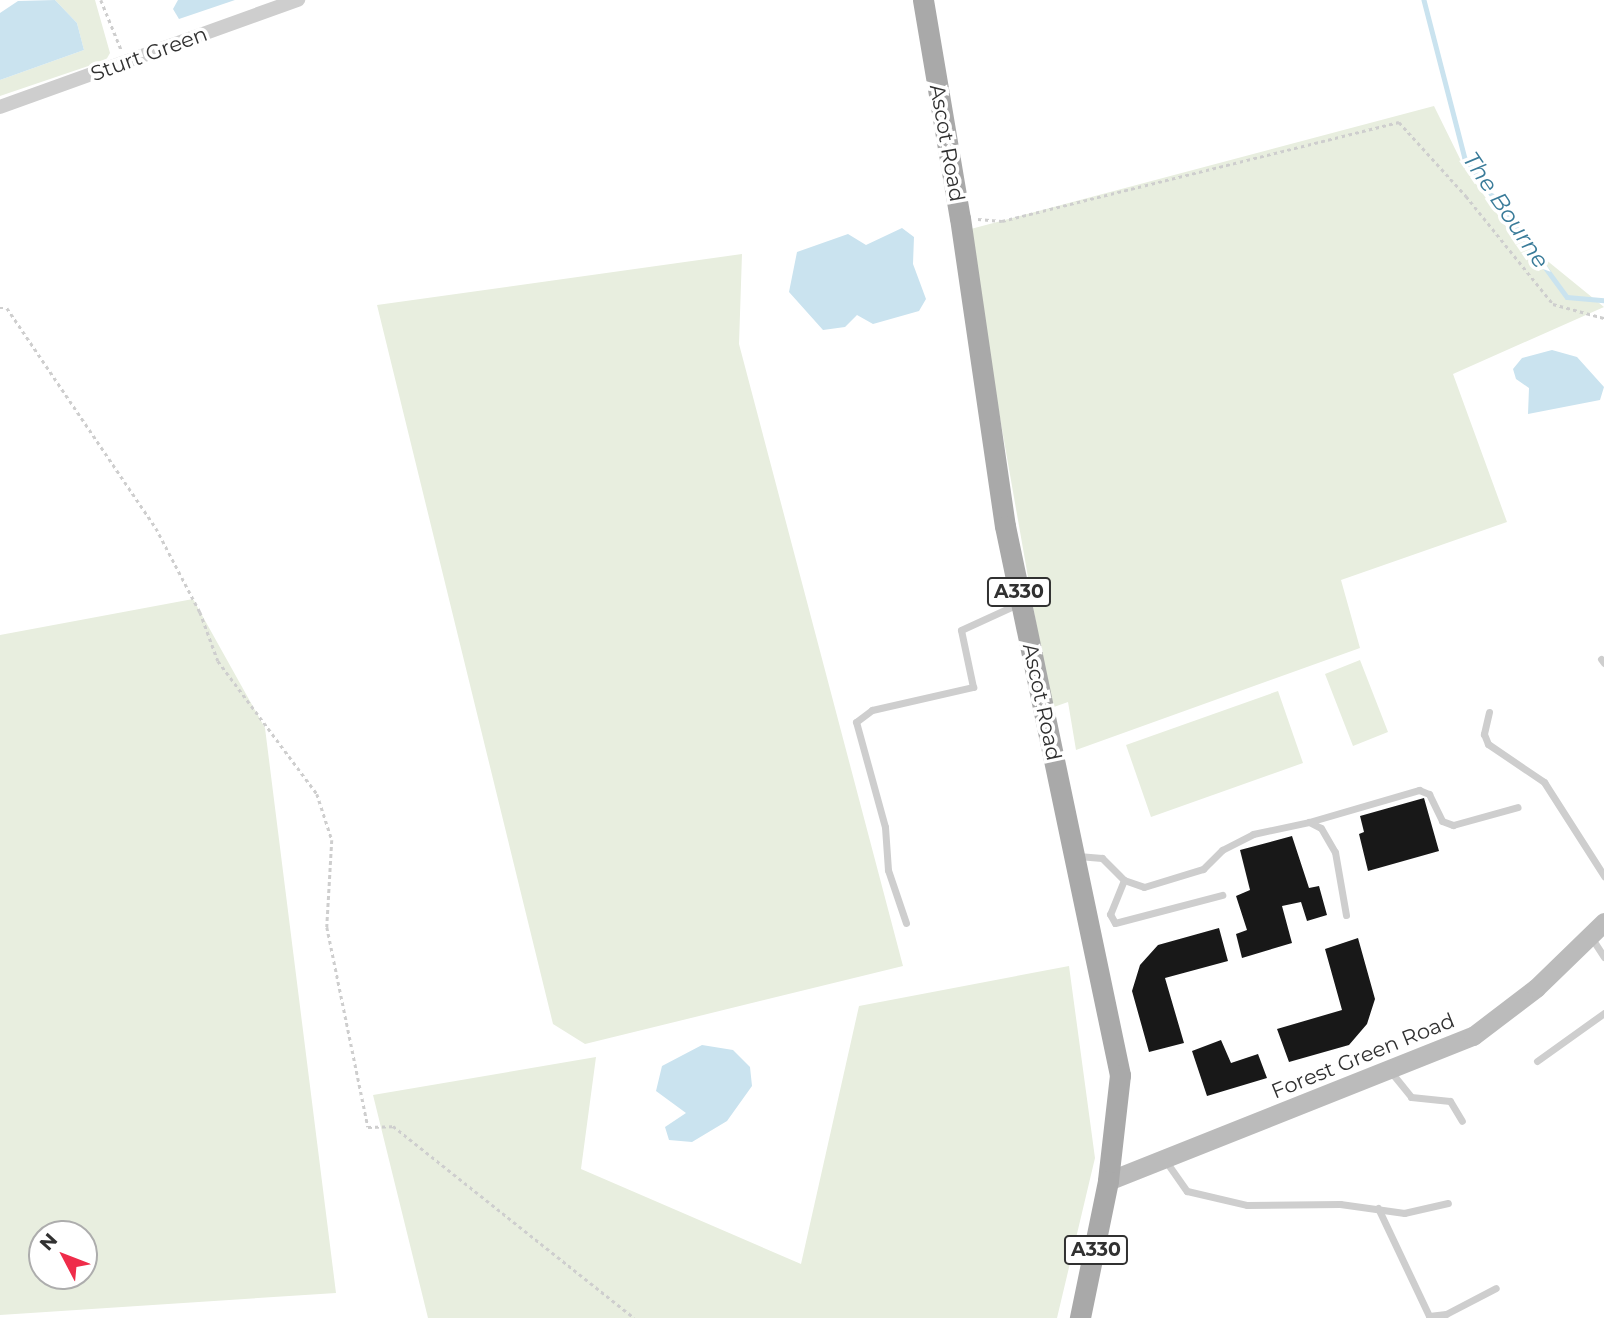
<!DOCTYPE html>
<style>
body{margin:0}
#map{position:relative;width:1604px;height:1318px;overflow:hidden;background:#fff;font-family:Montserrat,sans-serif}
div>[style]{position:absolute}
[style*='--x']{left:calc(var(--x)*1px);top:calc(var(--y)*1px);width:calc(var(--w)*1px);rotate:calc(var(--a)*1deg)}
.green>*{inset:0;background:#e8eedf}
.water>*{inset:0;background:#cae3ef}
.stream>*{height:4.5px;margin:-2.25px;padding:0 2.25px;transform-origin:2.25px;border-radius:2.25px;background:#cae3ef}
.building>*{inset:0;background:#181818}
.path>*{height:2.5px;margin-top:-1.25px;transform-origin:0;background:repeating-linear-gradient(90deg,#cecece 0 3.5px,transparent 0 7px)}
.lane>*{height:7px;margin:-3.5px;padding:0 3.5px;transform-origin:3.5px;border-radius:3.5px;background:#cecece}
.street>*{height:14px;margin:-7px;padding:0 7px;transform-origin:7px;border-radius:7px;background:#cecece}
.secondary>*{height:19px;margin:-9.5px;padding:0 9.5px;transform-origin:9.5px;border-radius:9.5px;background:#bbb}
.primary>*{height:21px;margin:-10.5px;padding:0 10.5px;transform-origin:10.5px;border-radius:10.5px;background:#a9a9a9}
span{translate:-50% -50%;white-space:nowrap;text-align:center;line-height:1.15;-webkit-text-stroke:7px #fff;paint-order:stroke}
.shield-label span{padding:2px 5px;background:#fff;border:2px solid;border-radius:5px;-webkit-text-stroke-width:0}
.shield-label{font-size:19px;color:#313131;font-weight:700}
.street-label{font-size:21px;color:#313131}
.water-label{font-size:23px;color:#397b99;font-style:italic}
.north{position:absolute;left:28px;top:1220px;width:70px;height:70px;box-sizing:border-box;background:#fff;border:2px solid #adadad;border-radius:50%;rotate:312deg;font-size:19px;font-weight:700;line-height:28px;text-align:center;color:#313131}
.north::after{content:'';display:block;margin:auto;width:24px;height:32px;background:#ef2c4a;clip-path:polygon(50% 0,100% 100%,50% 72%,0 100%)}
</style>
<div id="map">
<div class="green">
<i style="clip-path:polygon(55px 0,95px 0,110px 53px,106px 60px,0 96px,0 80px,84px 50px,77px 23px)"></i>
<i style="clip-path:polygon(1434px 106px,1464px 167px,1507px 228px,1604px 307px,1453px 374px,1507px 522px,1341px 580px,1360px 648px,1076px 750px,1068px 702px,1051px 708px,967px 230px)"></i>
<i style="clip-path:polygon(742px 254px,739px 344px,903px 966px,585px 1044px,553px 1024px,377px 305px)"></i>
<i style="clip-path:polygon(evenodd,193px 599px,265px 728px,336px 1293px,0 1315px,0 635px,193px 599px,42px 1234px,84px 1234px,84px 1276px,42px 1276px,42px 1234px)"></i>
<i style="clip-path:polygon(1360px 660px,1388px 732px,1353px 746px,1325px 674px)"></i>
<i style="clip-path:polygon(1278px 691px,1303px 763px,1151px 817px,1126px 745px)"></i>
<i style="clip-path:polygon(1069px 966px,1095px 1158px,1057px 1318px,428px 1318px,373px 1095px,596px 1057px,581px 1169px,801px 1264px,859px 1006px)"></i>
</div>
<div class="water">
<i style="clip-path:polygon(55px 0,77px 23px,84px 50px,0 80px,0 13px,18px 1px)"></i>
<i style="clip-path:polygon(178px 0,235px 0,179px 19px,173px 9px)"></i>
<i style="clip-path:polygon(902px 228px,914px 237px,913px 264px,926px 299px,919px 311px,873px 324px,857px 315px,845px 327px,823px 330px,789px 292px,797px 252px,848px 234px,866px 245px)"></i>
<i style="clip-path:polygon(1552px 350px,1577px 357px,1604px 387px,1600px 400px,1528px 414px,1529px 388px,1516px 379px,1513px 369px,1522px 358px)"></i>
<i style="clip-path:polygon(702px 1045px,733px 1050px,750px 1067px,752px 1086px,727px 1121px,692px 1142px,669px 1140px,665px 1127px,686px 1113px,656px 1091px,662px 1066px)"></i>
</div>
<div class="stream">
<i style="--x:1424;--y:0;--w:163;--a:75.5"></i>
<i style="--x:1465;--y:158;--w:172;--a:53.7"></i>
<i style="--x:1567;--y:297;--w:37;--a:5"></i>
</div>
<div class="building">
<i style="clip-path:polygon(1424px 798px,1439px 851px,1368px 871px,1359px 834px,1364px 832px,1360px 816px)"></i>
<i style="clip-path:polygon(1292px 836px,1309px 888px,1319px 886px,1327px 915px,1307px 921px,1301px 902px,1282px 906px,1292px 943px,1242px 958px,1236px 934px,1247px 930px,1236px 896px,1250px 890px,1240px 850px)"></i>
<i style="clip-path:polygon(1219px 928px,1228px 961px,1165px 978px,1184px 1043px,1149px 1052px,1132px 991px,1140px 965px,1158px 945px)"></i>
<i style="clip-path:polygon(1358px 938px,1375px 999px,1367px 1024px,1349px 1045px,1289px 1062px,1277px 1029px,1342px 1010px,1325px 949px)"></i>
<i style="clip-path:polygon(1221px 1040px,1231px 1063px,1258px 1054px,1267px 1078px,1207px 1096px,1192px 1051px)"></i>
</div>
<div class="path">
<i style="--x:101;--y:0;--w:53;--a:67.8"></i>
<i style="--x:978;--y:219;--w:24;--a:5"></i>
<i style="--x:1002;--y:221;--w:409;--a:-14"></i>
<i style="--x:1399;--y:122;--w:100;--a:47.8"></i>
<i style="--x:1466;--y:196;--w:139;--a:51.1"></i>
<i style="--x:1553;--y:304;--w:53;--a:15.4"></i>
<i style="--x:0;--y:308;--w:7;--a:0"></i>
<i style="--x:7;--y:308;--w:266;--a:55.9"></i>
<i style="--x:156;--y:528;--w:95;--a:62.4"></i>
<i style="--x:200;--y:612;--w:52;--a:69.8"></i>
<i style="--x:218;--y:661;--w:166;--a:53.3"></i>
<i style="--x:317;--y:794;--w:48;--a:71.9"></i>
<i style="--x:332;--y:840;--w:87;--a:93.3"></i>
<i style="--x:327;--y:927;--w:204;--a:78.4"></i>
<i style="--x:368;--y:1127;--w:25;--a:-2"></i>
<i style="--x:393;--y:1126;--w:308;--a:38.5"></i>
</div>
<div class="lane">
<i style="--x:1601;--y:659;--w:5;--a:53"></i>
<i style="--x:1489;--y:712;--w:23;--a:103"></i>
<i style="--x:1484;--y:734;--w:11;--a:68"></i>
<i style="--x:1488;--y:744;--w:68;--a:34.2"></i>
<i style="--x:1544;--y:782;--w:112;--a:57.4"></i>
<i style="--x:1309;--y:822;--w:115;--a:-16.2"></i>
<i style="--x:1419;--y:790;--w:11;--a:22"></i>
<i style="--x:1429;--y:794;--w:30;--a:64"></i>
<i style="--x:1442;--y:821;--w:12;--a:20"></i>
<i style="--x:1453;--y:825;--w:67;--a:-15.5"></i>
<i style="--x:1078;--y:856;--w:24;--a:5"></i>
<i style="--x:1102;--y:858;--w:31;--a:45"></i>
<i style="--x:1124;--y:880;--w:21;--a:19"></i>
<i style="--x:1144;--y:887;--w:62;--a:-17"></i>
<i style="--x:1203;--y:869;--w:27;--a:-45"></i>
<i style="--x:1222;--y:850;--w:35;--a:-27"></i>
<i style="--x:1253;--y:834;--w:57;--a:-12.1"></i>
<i style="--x:1309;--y:822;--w:13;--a:27"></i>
<i style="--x:1321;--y:828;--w:28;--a:60"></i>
<i style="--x:1335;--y:852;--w:64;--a:80.1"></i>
<i style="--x:1124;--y:880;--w:37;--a:112"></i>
<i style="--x:1110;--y:914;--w:10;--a:61"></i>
<i style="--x:1115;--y:923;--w:111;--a:-14.7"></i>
<i style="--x:906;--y:923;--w:56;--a:-108.8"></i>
<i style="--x:888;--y:870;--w:43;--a:-94"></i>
<i style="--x:885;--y:827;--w:109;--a:-105.4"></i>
<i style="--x:856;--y:722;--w:20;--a:-37"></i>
<i style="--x:872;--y:710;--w:104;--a:-12.8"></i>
<i style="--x:973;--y:687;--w:58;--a:-101.9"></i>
<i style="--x:961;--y:630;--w:65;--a:-24.6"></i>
<i style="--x:1591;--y:937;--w:24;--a:57"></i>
<i style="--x:1537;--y:1061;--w:82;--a:-35.6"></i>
<i style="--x:1391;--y:1072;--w:32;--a:51"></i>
<i style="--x:1411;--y:1097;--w:39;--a:6"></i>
<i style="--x:1450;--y:1101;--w:23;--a:59"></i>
<i style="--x:1165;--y:1160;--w:38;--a:55"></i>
<i style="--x:1187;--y:1191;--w:62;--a:13.1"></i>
<i style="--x:1247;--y:1205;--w:93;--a:-0.6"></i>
<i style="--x:1340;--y:1204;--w:65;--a:8"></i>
<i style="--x:1404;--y:1213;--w:45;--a:-12.8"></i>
<i style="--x:1378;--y:1208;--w:119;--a:64.7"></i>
<i style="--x:1429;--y:1316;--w:17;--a:-7"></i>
<i style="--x:1446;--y:1314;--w:56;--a:-27.5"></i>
</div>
<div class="street">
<i style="--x:0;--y:107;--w:317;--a:-19.8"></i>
</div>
<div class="secondary">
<i style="--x:1108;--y:1181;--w:393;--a:-21.7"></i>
<i style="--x:1473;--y:1036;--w:79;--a:-37.3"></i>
<i style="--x:1536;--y:988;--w:95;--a:-44.1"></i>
</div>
<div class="primary">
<i style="--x:923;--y:0;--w:221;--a:80.4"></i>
<i style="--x:960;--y:218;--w:311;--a:81.7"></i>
<i style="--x:1005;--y:526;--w:561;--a:78.17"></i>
<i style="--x:1120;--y:1075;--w:107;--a:96.5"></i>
<i style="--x:1108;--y:1181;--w:140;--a:101.6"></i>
</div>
<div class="shield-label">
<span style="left:1019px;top:592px">A330</span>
<span style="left:1096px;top:1250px">A330</span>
</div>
<div class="street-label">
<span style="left:149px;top:54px;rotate:-20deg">Sturt Green</span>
<span style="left:947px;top:143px;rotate:80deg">Ascot Road</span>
<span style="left:1042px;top:702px;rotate:78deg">Ascot Road</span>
<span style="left:1363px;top:1056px;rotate:-22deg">Forest Green Road</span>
</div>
<div class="water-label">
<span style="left:1506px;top:210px;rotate:56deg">The Bourne</span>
</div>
<div class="north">N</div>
</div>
